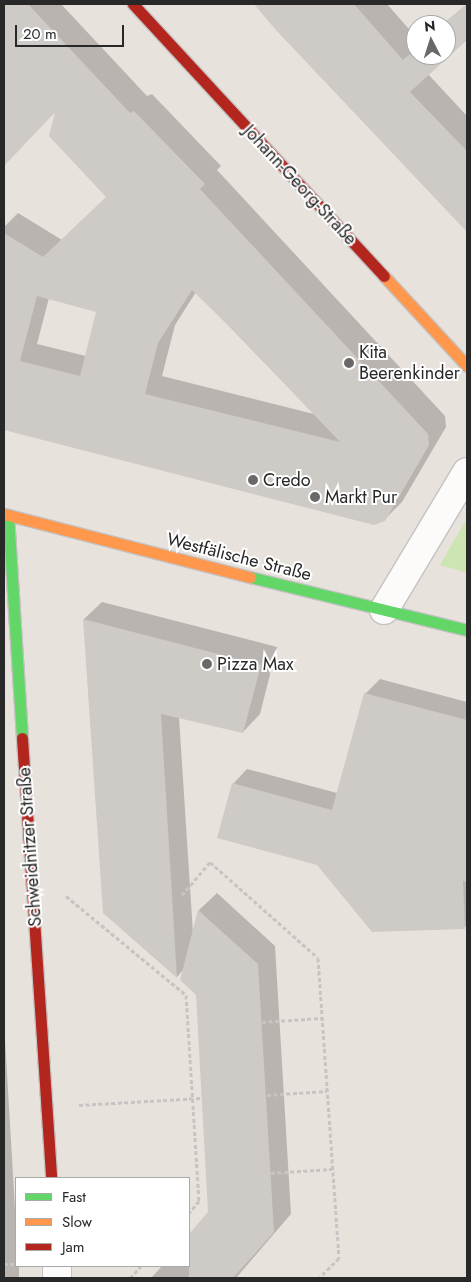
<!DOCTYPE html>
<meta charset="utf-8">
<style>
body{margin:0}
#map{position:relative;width:471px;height:1282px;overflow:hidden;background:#e8e2dc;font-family:Jost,sans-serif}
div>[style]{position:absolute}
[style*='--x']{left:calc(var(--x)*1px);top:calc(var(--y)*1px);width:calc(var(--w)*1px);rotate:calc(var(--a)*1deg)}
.green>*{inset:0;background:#cce5b2}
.shadow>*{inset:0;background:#0003}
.building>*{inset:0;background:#cecac6}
.path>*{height:3px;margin-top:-1.5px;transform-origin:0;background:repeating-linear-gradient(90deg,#c6c5c4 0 4px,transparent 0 6.5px)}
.roads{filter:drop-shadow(1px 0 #c4c2c3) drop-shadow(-1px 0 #c4c2c3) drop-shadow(0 1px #c4c2c3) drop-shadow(0 -1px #c4c2c3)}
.street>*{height:28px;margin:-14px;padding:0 14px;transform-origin:14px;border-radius:14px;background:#fcfbfa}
.fast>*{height:11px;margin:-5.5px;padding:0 5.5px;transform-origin:5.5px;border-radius:5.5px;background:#63d668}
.slow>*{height:11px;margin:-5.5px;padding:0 5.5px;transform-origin:5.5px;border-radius:5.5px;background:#ff974d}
.jam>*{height:11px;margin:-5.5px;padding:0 5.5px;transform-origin:5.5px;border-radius:5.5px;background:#b3261e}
.dots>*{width:14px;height:14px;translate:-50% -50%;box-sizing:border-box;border:2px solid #fff;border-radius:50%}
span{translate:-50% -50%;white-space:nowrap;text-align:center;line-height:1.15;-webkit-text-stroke:4px #fff;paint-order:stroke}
.street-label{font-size:18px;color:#282828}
.poi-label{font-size:18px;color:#282828}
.left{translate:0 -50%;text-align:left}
.frame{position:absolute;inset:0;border:5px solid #282828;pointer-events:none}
.legend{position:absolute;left:15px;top:1177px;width:175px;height:90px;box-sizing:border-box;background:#fff;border:1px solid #a9a9a9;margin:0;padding:6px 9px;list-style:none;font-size:15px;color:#282828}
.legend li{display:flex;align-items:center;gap:10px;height:25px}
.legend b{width:25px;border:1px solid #a9a9a9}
.north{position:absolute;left:406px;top:15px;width:50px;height:50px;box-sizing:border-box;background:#fff;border:1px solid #a9a9a9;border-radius:50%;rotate:355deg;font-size:14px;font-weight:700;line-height:20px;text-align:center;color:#282828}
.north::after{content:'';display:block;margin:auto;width:18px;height:22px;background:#6b6967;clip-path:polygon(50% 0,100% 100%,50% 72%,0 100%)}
.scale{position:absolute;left:15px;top:25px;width:109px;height:22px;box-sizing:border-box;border:2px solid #282828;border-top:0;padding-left:6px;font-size:15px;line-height:18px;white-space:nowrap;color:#282828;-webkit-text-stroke:4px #fff;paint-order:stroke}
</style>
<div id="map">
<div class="green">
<i style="clip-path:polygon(467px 518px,467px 573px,440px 565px)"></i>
</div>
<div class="shadow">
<i style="clip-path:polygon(evenodd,4px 4px,61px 4px,147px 96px,152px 94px,221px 166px,217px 170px,445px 416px,446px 427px,402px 502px,384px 520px,374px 523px,4px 428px,4px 227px,18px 213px,62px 240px,107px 197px,57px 110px,4px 165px,4px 4px,196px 292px,314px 414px,162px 376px,175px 325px,196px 292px,4px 4px,49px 298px,98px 311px,86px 356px,37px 344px,49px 298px)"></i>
<i style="clip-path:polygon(255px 4px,387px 4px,416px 37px,416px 55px,446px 55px,446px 25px,442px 25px,467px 4px,467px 38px,428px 74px,467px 116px,467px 230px)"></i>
<i style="clip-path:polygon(102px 602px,277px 647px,260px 714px,243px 732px,179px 717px,193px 933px,199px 910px,217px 893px,275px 946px,291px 1214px,236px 1278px,151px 1278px,162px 1266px,189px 1266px,189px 1236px,210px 1213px,198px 994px,183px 970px,177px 977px,104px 913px,84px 619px)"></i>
<i style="clip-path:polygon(380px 679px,467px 702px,467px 925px,464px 928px,318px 864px,233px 784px,247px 769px,337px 793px,365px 694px)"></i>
<i style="clip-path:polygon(4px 1022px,16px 1226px,16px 1266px,19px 1266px,19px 1278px,4px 1278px)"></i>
</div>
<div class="building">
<i style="clip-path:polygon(evenodd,4px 4px,28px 4px,130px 113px,134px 111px,205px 184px,200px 189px,428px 434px,429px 445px,385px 521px,374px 525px,4px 430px,4px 233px,43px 257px,106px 197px,49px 136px,55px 112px,4px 166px,4px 4px,192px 290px,240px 337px,340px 442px,145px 394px,158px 343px,192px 290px,4px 4px,37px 296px,96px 312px,80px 376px,20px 361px,37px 296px)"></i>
<i style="clip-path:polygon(254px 4px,354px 4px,403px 60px,416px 49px,416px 55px,446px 55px,446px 25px,442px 25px,467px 4px,467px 40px,410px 92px,467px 151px,467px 232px,275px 29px)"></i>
<i style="clip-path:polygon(83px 619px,261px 665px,243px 733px,161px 714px,177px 978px,103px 913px)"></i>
<i style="clip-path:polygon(364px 693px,467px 720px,467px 882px,463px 881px,465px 929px,372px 932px,317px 865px,217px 838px,232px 783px,332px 810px)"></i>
<i style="clip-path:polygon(198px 910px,258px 964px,274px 1232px,233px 1278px,189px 1278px,189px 1234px,208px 1212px,196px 995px,180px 980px)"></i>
</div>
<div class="path">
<i style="--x:182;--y:895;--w:43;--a:-49.7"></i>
<i style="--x:210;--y:862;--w:144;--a:41.6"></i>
<i style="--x:318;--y:958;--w:301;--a:86"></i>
<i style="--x:339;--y:1258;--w:28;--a:135"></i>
<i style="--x:66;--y:896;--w:156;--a:39.5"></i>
<i style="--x:186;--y:995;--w:206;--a:86.4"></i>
<i style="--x:199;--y:1201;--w:16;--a:130"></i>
<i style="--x:262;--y:1022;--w:59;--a:-3.9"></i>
<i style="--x:267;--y:1095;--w:60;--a:-3.8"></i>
<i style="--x:79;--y:1105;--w:122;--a:-3.3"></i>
<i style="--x:271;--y:1173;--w:61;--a:-3.8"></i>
<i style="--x:4;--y:1264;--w:12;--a:0"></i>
<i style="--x:130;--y:1278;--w:16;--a:-47"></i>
</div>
<div class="roads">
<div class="street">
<i style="--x:384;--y:610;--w:161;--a:-59"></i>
<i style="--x:57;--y:1266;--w:12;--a:90"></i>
</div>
<div class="fast">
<i style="--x:8;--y:515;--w:223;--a:86.4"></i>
<i style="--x:250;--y:577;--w:223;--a:13.7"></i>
</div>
<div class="slow">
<i style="--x:384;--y:276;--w:122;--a:47.3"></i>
<i style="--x:4;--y:514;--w:254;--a:14.4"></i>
</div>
<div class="jam">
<i style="--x:133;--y:4;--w:370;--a:47.3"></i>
<i style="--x:22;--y:738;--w:441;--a:86.2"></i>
</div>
</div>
<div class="dots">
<i style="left:349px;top:363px;background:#6b6967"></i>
<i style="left:253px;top:480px;background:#6b6967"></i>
<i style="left:315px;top:497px;background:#6b6967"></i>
<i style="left:207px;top:664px;background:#6b6967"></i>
</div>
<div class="street-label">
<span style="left:300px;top:185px;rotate:47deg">Johann-Georg-Straße</span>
<span style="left:239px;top:557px;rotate:14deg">Westfälische Straße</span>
<span style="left:30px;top:847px;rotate:-94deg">Schweidnitzer Straße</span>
</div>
<div class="poi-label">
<span class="left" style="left:359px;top:363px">Kita<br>Beerenkinder</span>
<span class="left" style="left:263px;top:480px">Credo</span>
<span class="left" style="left:325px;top:497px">Markt Pur</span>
<span class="left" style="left:217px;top:664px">Pizza Max</span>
</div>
<div class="frame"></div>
<ul class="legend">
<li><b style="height:6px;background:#63d668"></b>Fast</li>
<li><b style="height:6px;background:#ff974d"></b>Slow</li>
<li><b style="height:6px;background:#b3261e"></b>Jam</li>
</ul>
<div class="north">N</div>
<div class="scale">20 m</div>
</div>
